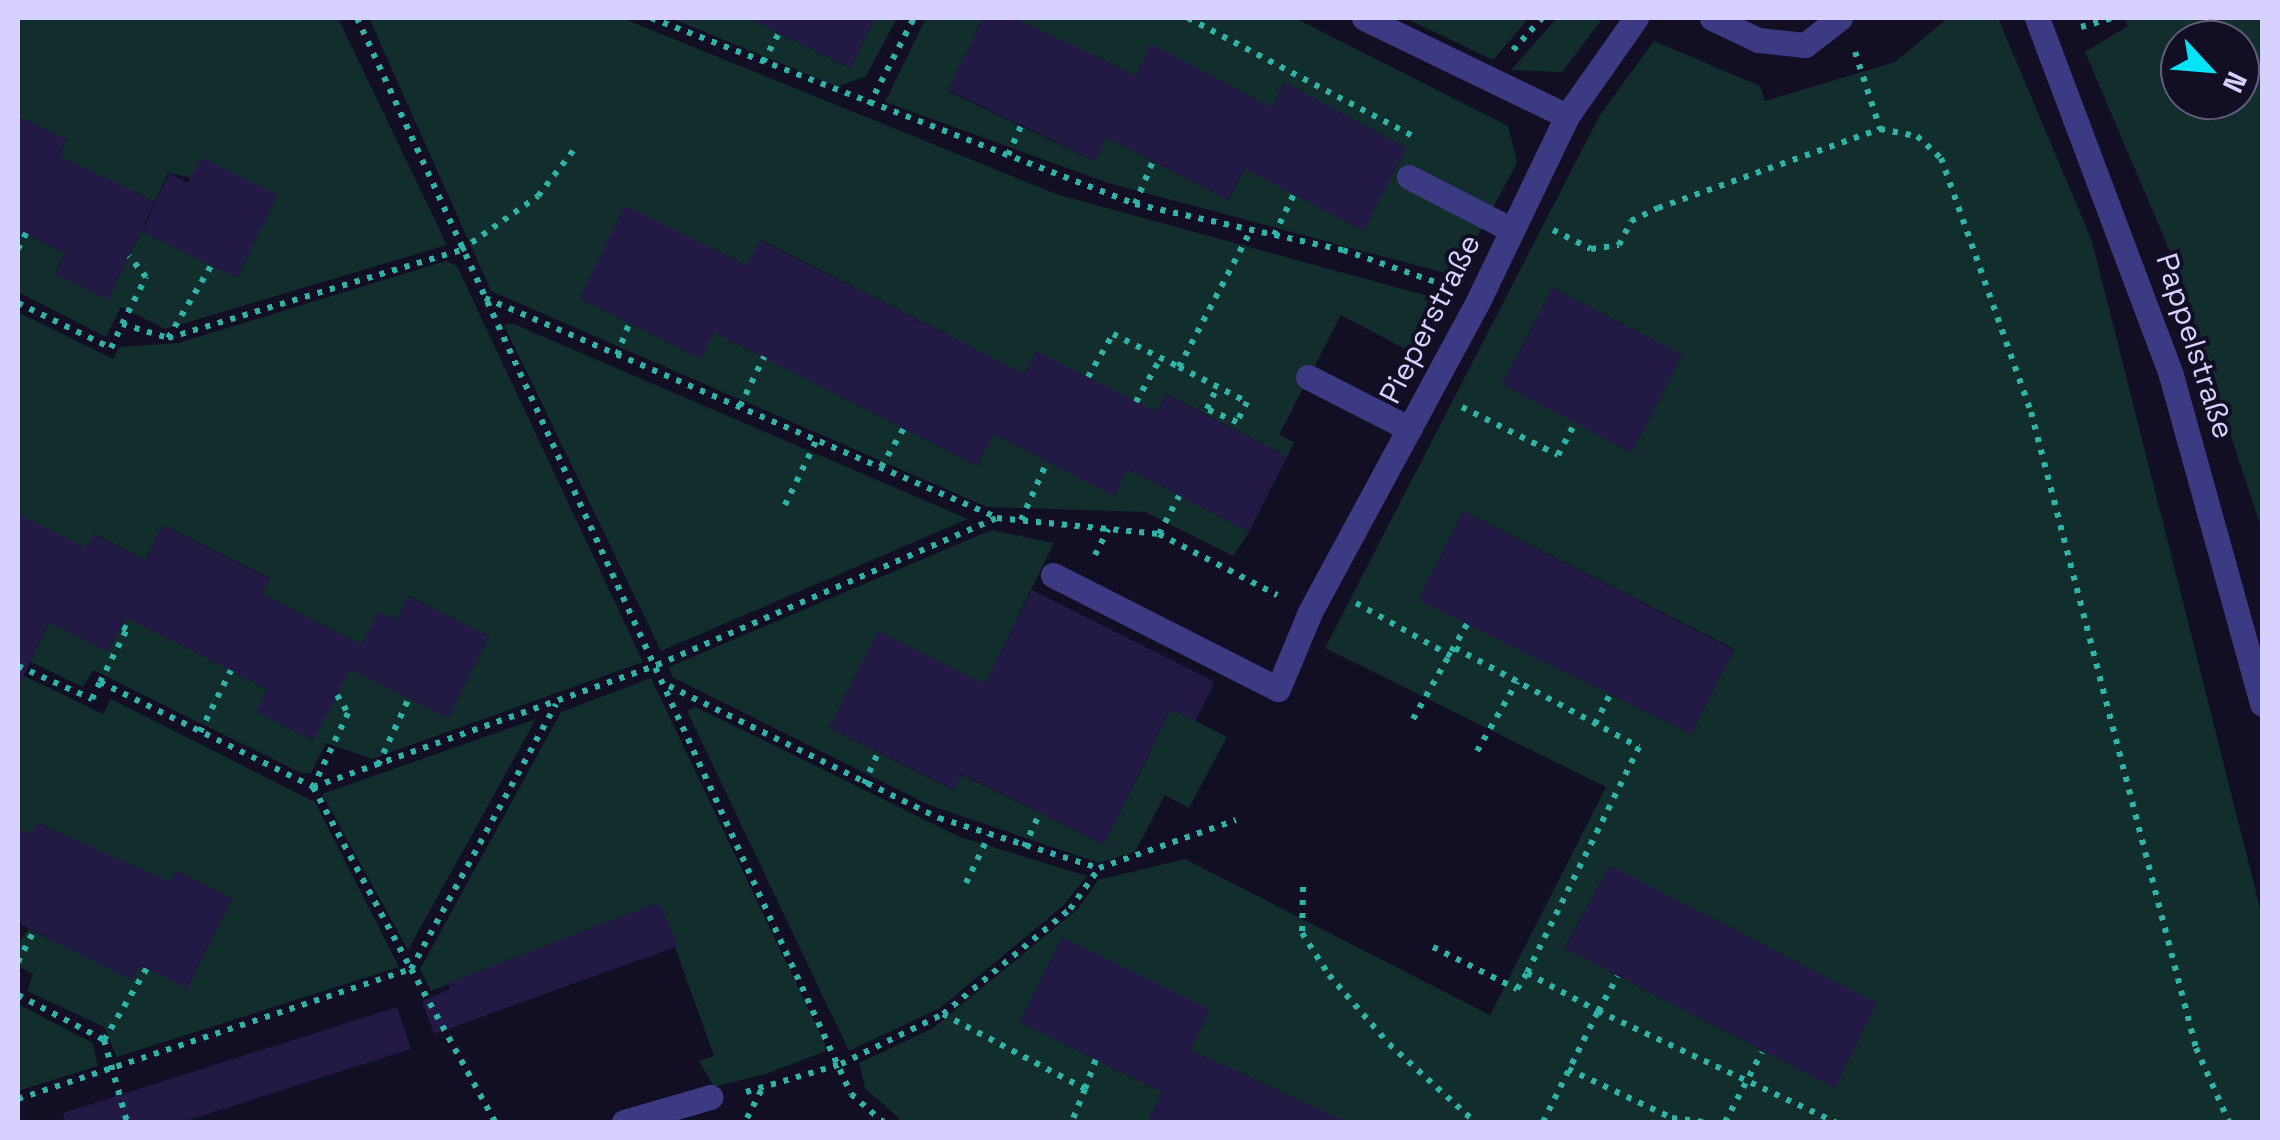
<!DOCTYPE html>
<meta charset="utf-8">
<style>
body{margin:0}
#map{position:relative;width:2280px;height:1140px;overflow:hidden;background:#120e23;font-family:"Space Grotesk",sans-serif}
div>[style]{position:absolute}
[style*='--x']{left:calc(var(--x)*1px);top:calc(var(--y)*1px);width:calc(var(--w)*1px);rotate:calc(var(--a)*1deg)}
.green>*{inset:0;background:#112d2c}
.building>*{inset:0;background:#221a44}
.path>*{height:6px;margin-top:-3px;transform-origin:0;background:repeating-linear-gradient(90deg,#2fb4aa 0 5px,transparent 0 13px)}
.minor>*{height:25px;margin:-12.5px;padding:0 12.5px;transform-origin:12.5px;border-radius:12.5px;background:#3b3a82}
span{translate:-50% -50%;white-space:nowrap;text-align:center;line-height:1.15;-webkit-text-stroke:8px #120e23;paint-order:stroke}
.street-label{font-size:30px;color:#d6d1ff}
.frame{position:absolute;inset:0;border:20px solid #d6d1ff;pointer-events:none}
.north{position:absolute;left:2160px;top:20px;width:100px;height:100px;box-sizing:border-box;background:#120e23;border:2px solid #605c7b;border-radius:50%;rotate:116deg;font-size:28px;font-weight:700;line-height:40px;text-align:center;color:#d6d1ff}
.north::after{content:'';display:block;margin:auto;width:35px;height:45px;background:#02e4fa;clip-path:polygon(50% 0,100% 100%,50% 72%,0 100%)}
</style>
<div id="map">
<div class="green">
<i style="clip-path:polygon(18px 18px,338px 18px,447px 245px,165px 329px,121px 307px,106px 337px,18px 292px,18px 229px,65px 253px,55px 274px,107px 299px,144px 226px,237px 278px,278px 195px,168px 173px,155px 202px,59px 156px,66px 140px,18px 116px)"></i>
<i style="clip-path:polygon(369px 18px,622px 18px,1056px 194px,1450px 302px,1418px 356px,1341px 315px,1279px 435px,1294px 442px,1287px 457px,1167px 394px,1157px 412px,1024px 374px,761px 240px,747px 266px,625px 206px,580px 298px,700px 358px,714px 332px,977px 465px,994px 434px,1114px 495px,1128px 469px,1249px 532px,1233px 556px,1145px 512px,987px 507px,491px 291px)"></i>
<i style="clip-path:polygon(671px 18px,748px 18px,850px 68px,875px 18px,897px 18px,866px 76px,838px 87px)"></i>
<i style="clip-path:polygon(926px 18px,983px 18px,948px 91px,1094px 161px,1106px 137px,1228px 200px,1245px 169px,1364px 230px,1406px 148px,1284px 82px,1272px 108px,1136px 76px,1014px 18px,1295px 18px,1508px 126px,1517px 163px,1456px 276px,1108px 183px,885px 102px)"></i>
<i style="clip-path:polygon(1405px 18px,1529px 18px,1493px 60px)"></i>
<i style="clip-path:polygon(1557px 18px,1603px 18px,1562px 72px,1511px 70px)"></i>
<i style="clip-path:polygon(evenodd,1948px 18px,1998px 18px,2092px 241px,2262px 916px,2262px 1122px,1346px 1122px,1190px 1050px,1209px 1011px,1062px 937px,1020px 1022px,1162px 1092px,1148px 1122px,903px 1122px,865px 1088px,859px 1063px,933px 1028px,1078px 909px,1098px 880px,1185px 859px,1490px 1015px,1606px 787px,1325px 648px,1600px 115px,1654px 41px,1760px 86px,1765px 101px,1895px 62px,1948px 18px,1553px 288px,1682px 355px,1632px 452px,1502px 384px,1553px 288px,1948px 18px,1463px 511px,1734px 649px,1691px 734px,1419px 600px,1463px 511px,1948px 18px,1610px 866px,1747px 939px,1834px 1087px,1564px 948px,1610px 866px)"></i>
<i style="clip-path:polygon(evenodd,2124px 18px,2262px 18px,2262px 530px,2169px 249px,2085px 52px,2128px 26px,2124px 18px,2180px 40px,2240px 40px,2240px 100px,2180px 100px,2180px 40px)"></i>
<i style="clip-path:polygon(446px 261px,457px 266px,643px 662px,372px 759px,326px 743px,311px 773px,301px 773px,93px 670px,83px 687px,18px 656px,18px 624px,42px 637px,49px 623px,108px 652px,126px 617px,267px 689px,257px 712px,313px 740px,354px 660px,447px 717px,489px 637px,409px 596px,396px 621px,378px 613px,362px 645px,262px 594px,270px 578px,163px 525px,145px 560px,94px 534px,86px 548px,18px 514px,18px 312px,113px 359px,119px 347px,178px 343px)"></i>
<i style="clip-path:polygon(514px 324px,968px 519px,661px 651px,504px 325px)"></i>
<i style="clip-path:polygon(evenodd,991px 530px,1054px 543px,1012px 629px,1227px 737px,1189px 808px,1165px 795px,1135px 852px,1099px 863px,929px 805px,672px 677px,669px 667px,991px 530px,1009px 680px,1151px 751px,1104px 844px,962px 775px,953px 790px,829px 728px,1009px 680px)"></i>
<i style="clip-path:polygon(18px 673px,103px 714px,111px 699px,315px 802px,399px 967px,117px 1057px,104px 1027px,27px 991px,33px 974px,18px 966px,18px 943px,29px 929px,132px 979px,140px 965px,187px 988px,232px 899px,176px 871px,169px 884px,38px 823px,31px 835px,18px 829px)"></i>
<i style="clip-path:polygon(651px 678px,825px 1044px,826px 1051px,766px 1074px,714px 1087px,699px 1061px,714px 1056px,659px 902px,431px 991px,420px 969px,561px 712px)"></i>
<i style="clip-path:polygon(696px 707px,960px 837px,1087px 876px,1063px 906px,940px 1008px,849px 1051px,687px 711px)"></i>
<i style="clip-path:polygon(536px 719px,408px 950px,322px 794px)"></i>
<i style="clip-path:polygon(18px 1004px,93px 1043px,98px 1066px,18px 1091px)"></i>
</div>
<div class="building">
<i style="clip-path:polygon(748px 18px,875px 18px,850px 68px)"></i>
<i style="clip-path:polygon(983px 18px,1014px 18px,1136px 76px,1151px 44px,1272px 108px,1284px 82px,1406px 148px,1364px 231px,1245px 169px,1228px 200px,1106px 137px,1095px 161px,948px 90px)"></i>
<i style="clip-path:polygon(18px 116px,67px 140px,59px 156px,155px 202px,108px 300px,55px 274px,65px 253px,22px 232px,18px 241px)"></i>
<i style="clip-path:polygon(201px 157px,278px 195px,237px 278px,142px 232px,169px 173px,188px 183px)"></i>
<i style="clip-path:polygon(625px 205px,747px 266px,760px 240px,1024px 374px,1036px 351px,1157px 412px,1166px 394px,1287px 457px,1249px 532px,1128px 469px,1114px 496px,994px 434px,977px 466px,714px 332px,701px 359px,579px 298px)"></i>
<i style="clip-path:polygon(1553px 288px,1682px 355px,1632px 453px,1502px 384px)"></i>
<i style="clip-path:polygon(1463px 511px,1734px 650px,1691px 734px,1418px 600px)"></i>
<i style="clip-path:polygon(18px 514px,86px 548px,93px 534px,145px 560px,163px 525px,270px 579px,262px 594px,362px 645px,378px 612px,396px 621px,408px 596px,489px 636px,448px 718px,350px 669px,360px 649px,314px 740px,256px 712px,267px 689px,126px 617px,108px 652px,49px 623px,18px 687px)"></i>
<i style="clip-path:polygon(1032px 590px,1215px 682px,1195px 721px,1171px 709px,1104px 845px,962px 774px,954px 790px,829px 728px,878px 631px,984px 684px)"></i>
<i style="clip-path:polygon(37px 823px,170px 882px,176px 871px,232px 899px,187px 989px,140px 965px,132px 980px,18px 923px,18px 829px,31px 835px)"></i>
<i style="clip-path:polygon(1610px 866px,1877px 1003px,1835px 1088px,1564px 948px)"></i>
<i style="clip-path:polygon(659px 902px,678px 946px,434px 1034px,422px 1001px,450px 989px,448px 983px)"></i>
<i style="clip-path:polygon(1062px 937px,1210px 1010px,1190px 1050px,1346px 1122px,1148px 1122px,1162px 1092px,1020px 1022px)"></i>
<i style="clip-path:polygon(397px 1007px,411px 1049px,182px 1122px,65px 1122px,63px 1113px)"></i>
</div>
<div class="path">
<i style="--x:357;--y:18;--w:1184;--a:65.34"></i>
<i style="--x:851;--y:1094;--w:43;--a:41.2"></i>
<i style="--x:651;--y:18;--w:519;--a:21.02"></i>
<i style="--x:1135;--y:204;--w:213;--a:12.5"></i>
<i style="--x:1343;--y:250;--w:107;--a:19.1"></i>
<i style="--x:1188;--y:18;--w:259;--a:27.7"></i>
<i style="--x:2207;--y:18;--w:25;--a:63"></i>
<i style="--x:2081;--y:27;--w:33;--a:-16"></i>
<i style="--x:1513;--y:50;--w:43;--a:-47.8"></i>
<i style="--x:1855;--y:52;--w:81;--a:72"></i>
<i style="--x:763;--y:62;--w:33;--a:-61"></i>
<i style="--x:869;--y:105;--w:98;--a:-62.7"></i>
<i style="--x:1008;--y:155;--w:32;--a:-66"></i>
<i style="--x:1135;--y:204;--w:47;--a:-67.3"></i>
<i style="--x:1553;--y:230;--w:42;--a:26.6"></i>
<i style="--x:1591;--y:249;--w:28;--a:-8"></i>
<i style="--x:1619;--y:245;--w:27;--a:-63"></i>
<i style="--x:1631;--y:221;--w:30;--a:-26"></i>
<i style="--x:1658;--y:208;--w:236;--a:-19.6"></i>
<i style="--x:1880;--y:129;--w:38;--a:11"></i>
<i style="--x:1917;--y:136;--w:33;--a:43"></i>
<i style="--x:1941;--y:158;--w:269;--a:70.5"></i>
<i style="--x:2031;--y:412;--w:657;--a:75.46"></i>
<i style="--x:2196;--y:1048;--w:81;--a:66"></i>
<i style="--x:1274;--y:235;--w:46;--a:-64"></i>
<i style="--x:18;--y:249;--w:18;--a:-63"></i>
<i style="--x:485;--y:298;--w:556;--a:23.2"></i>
<i style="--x:18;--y:303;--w:103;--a:25.8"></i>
<i style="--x:111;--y:348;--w:26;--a:-65"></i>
<i style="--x:122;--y:324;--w:48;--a:16.9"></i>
<i style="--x:168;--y:338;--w:306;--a:-16.7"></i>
<i style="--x:461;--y:250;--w:94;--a:-35"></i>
<i style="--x:538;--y:196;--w:62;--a:-52.2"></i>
<i style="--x:122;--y:324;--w:53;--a:-62.9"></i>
<i style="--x:146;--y:277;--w:27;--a:-129"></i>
<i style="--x:168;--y:338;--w:84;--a:-59.2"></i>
<i style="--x:617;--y:355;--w:34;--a:-69"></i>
<i style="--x:1179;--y:367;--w:76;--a:27.2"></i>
<i style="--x:1247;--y:402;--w:22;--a:117"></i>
<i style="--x:1237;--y:422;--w:33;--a:-157"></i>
<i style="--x:1207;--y:409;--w:23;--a:-65"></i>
<i style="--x:1088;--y:377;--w:50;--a:-59.8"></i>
<i style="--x:1113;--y:334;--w:74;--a:26.6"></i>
<i style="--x:1179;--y:367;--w:155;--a:-62.3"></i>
<i style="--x:1136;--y:402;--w:51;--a:-60.9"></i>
<i style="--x:740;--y:406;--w:55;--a:-63.9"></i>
<i style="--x:1462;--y:407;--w:107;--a:26.6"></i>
<i style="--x:1558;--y:455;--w:36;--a:-62"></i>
<i style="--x:881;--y:467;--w:45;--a:-59.5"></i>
<i style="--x:785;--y:505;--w:73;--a:-64.1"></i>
<i style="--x:1021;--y:520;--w:64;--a:-65.9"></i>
<i style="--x:1159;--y:534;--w:43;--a:-62.2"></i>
<i style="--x:1095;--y:555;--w:29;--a:-63"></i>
<i style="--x:1356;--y:603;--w:109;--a:29.2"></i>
<i style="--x:1455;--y:648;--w:209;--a:28.3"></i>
<i style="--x:1639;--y:747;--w:252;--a:116.4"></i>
<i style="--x:1527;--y:973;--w:81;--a:28.2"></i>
<i style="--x:1598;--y:1011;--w:40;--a:-60.3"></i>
<i style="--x:18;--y:666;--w:81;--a:24"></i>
<i style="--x:92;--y:699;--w:19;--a:-65"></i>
<i style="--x:100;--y:682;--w:237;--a:26.2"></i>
<i style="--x:313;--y:787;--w:365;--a:-19.5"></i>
<i style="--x:657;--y:665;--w:370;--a:-23.4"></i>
<i style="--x:997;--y:518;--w:163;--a:5.6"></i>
<i style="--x:1159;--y:534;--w:133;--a:27.3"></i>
<i style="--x:100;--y:682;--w:59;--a:-63"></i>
<i style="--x:127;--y:629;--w:7;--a:-153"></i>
<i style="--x:669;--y:686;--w:301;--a:26.1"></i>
<i style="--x:939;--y:818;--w:168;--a:17.4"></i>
<i style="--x:337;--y:695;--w:21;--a:59"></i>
<i style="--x:348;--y:713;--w:82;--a:115.3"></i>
<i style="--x:313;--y:787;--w:207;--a:61.7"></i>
<i style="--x:411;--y:969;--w:302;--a:-61.3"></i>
<i style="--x:1413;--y:719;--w:109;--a:-60.4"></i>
<i style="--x:1595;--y:724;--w:33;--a:-63"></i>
<i style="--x:200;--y:732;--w:69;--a:-63.4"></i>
<i style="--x:1477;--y:751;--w:80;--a:-59.9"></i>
<i style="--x:378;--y:765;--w:74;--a:-65.2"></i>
<i style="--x:864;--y:784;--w:35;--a:-66"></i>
<i style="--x:1024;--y:847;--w:38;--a:-65"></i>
<i style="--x:966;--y:883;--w:53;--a:-64.4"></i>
<i style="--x:1303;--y:887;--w:46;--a:91.2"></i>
<i style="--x:1302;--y:933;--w:50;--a:57.3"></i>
<i style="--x:1329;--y:975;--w:91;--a:49"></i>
<i style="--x:1389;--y:1044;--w:116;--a:42.2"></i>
<i style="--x:1433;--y:947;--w:94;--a:26.6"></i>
<i style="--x:1517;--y:989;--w:19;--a:-58"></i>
<i style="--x:18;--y:962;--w:35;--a:-63"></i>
<i style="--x:18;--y:995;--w:97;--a:27.6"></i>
<i style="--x:104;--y:1040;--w:85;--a:74.3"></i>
<i style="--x:943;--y:1014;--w:161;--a:27.8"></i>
<i style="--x:1085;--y:1089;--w:35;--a:112"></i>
<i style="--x:104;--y:1040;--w:84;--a:-59.2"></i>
<i style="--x:1568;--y:1069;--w:115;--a:25.2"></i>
<i style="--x:1672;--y:1118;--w:32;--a:7"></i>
<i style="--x:1085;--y:1089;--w:32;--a:-70"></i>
<i style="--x:746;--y:1092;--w:99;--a:-16.4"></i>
<i style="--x:841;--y:1064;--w:114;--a:-26.1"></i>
<i style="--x:943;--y:1014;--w:165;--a:-39.6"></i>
<i style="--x:1070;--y:909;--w:50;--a:-54.7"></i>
<i style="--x:1099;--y:868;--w:145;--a:-19.3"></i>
<i style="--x:18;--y:1099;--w:414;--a:-18.3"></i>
<i style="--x:411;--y:969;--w:175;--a:61.2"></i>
<i style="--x:747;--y:1118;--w:33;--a:-63"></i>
<i style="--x:1543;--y:1122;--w:124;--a:-63.6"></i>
<i style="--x:1598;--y:1011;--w:262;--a:25.1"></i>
<i style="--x:1725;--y:1122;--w:79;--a:-62.1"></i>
</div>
<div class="minor">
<i style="--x:1364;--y:18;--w:225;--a:25.8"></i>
<i style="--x:1712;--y:18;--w:51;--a:25.6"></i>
<i style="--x:1758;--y:40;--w:47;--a:6.1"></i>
<i style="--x:1805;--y:45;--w:44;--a:-37.6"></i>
<i style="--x:2037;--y:18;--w:381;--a:69.4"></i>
<i style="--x:2171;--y:375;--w:341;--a:74.5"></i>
<i style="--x:1409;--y:177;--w:116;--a:27.2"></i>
<i style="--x:1308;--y:377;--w:114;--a:27"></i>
<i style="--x:1053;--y:575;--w:252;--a:26.9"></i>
<i style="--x:1278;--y:689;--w:83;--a:-67.4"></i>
<i style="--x:1310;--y:612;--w:358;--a:-61.6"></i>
<i style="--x:1480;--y:297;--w:201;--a:-64.3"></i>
<i style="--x:1567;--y:116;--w:120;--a:-54.9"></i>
<i style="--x:624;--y:1122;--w:90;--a:-16.2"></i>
</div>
<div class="street-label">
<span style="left:1430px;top:319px;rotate:-63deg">Pieperstraße</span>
<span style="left:2195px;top:346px;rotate:72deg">Pappelstraße</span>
</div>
<div class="frame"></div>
<div class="north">N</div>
</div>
